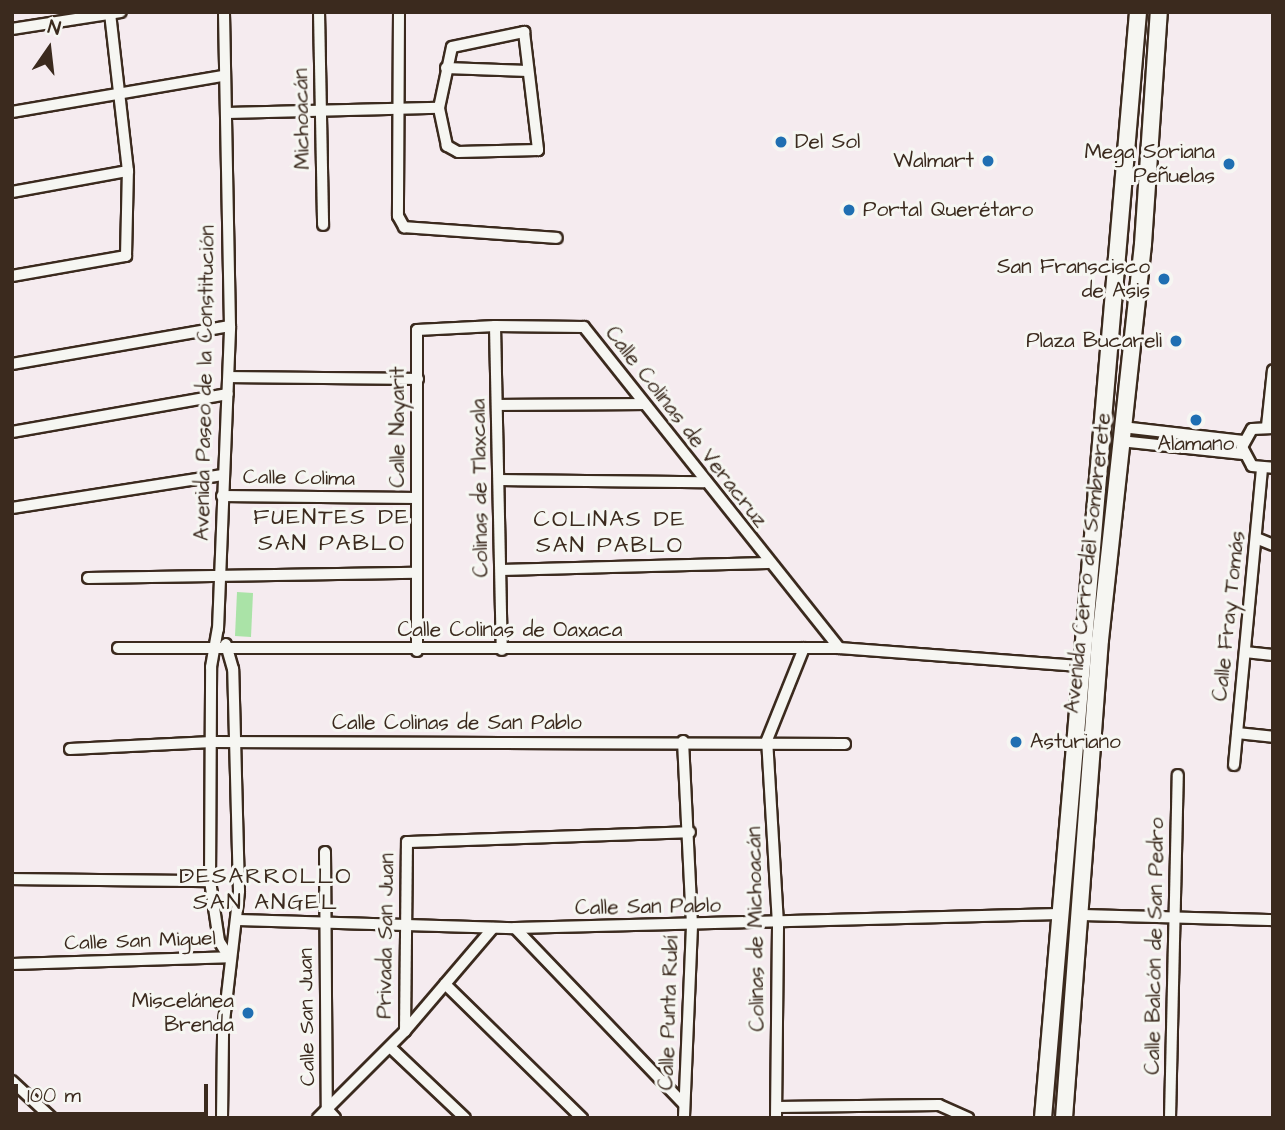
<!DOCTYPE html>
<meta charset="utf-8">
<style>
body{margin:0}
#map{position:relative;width:1285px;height:1130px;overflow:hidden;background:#f5ebef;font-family:"Architects Daughter",sans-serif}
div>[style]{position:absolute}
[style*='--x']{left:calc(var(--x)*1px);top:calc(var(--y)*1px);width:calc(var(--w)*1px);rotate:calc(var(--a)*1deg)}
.green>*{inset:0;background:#aae3a7}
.roads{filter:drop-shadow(2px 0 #3b2a1e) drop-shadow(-2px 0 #3b2a1e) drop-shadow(0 2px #3b2a1e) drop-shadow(0 -2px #3b2a1e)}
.street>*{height:10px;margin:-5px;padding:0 5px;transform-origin:5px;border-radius:5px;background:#f6f6f2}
.secondary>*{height:16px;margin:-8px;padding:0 8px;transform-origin:8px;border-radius:8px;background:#f6f6f2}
.dots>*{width:19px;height:19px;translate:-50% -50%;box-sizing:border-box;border:4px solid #f6f6f2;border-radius:50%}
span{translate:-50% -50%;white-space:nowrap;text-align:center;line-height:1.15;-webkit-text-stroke:6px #f6f6f2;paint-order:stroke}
.street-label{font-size:21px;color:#3b2a1e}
.poi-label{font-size:21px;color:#3b2a1e}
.left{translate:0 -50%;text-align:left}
.right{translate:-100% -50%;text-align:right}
.neighbourhood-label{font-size:23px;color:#3b2a1e;letter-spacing:2px}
.frame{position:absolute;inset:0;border:14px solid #3b2a1e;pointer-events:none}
.north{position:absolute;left:14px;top:14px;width:70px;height:70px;-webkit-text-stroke:5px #f6f6f2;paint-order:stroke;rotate:14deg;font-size:19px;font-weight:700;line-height:28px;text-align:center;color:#3b2a1e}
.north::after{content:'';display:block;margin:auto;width:24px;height:32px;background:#3b2a1e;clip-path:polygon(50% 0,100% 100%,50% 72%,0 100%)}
.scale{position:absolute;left:14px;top:1084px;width:194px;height:32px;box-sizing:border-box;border:4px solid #3b2a1e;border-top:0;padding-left:9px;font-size:21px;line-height:24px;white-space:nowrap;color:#3b2a1e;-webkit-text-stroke:5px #f6f6f2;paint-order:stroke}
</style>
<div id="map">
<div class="green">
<i style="clip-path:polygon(237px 592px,253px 593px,251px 637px,235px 636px)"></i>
</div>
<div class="roads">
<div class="street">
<i style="--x:319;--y:12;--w:213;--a:88.9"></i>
<i style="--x:399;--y:12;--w:204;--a:90.3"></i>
<i style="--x:398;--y:216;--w:13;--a:61"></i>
<i style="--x:404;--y:227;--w:153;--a:4.1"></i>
<i style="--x:12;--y:29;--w:110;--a:-8.9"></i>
<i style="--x:524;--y:32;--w:119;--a:83.2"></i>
<i style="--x:538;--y:150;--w:80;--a:178.6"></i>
<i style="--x:458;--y:152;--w:13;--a:-151"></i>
<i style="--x:447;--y:146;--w:39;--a:-102"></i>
<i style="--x:439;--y:108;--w:62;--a:-78"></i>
<i style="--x:452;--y:47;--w:74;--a:-11.8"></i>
<i style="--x:446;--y:68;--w:82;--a:2.1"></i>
<i style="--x:12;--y:112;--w:214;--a:-9.7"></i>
<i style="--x:227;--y:113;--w:212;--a:-1.4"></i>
<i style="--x:12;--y:192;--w:118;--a:-10.3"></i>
<i style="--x:12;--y:276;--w:116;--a:-10"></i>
<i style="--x:126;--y:256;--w:85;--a:-88.7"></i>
<i style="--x:128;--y:171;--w:160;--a:-96.5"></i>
<i style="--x:495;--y:326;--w:324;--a:88.8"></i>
<i style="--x:12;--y:364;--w:221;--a:-9.9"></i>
<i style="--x:229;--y:377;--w:189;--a:0.6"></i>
<i style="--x:497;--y:405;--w:147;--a:-0.4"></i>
<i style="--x:1267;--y:426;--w:56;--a:-83.9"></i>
<i style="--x:1122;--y:427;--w:122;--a:6.6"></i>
<i style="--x:1273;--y:428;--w:21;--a:177"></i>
<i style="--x:1252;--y:429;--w:21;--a:119"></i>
<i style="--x:1242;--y:447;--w:21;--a:62"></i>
<i style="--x:1252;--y:466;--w:21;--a:5"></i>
<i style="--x:12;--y:432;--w:219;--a:-10"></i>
<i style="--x:1120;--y:441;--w:124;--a:6"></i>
<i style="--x:499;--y:480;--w:205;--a:0.6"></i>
<i style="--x:222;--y:496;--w:195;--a:0.6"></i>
<i style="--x:12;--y:508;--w:213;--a:-8.9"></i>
<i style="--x:1256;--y:538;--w:18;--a:22"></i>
<i style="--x:501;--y:570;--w:267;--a:-1.5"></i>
<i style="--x:88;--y:578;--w:328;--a:-0.9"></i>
<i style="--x:118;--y:648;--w:721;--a:0"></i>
<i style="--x:839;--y:648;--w:241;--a:4.3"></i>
<i style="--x:417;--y:651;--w:321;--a:-90"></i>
<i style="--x:417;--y:330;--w:78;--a:-2.9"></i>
<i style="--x:495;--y:326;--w:89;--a:0.6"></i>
<i style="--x:584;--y:327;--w:410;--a:51.5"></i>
<i style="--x:1245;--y:652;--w:28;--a:6"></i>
<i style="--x:1237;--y:733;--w:36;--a:6"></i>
<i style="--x:683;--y:741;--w:185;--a:87.2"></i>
<i style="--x:692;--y:926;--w:192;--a:92.4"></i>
<i style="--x:70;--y:749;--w:142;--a:-2.8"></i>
<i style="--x:212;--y:742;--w:633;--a:0.18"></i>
<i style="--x:1234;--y:765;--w:296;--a:-84.6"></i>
<i style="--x:325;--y:852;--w:257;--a:89.6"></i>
<i style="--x:327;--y:1109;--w:12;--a:48"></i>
<i style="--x:12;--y:879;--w:198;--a:0.6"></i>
<i style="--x:1078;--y:915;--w:195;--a:1.5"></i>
<i style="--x:238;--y:920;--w:277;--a:1.7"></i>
<i style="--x:515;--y:928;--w:544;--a:-1.47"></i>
<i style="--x:515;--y:928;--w:244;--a:46.2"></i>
<i style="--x:12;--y:964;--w:217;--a:-1.8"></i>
<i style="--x:229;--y:957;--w:19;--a:-122"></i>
<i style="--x:219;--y:941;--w:61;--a:-98.5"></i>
<i style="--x:210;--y:881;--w:214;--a:-89.7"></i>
<i style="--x:211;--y:667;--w:39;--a:-80"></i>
<i style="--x:218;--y:629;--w:303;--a:-87.7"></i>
<i style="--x:230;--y:326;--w:314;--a:-91.1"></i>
<i style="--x:445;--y:984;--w:192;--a:44.4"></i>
<i style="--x:405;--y:1031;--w:189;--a:-89.4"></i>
<i style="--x:407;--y:842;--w:283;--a:-2"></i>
<i style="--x:390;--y:1047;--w:103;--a:43.4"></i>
<i style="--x:12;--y:1081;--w:54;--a:42.8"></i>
<i style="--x:777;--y:1107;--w:162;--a:-0.7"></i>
<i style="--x:939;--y:1105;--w:32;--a:24"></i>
<i style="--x:222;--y:1118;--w:88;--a:-89.3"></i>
<i style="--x:223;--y:1030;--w:140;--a:-83.4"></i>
<i style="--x:239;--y:891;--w:222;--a:-91.5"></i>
<i style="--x:233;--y:669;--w:26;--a:-106"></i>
<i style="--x:318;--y:1118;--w:123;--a:-45"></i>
<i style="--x:405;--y:1031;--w:135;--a:-49.5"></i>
<i style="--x:776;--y:1118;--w:194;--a:-89.4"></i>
<i style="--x:778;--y:924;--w:184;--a:-93.4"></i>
<i style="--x:767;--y:740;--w:99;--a:-68.1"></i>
<i style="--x:1170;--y:1118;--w:343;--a:-88.7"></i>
</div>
<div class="secondary">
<i style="--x:1043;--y:1118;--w:1110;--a:-85.09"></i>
<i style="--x:1064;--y:1118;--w:479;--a:-85.7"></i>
<i style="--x:1100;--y:640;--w:398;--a:-83.8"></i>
<i style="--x:1143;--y:244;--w:233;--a:-86.1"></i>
</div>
</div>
<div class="dots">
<i style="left:781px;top:142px;background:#1f6fb2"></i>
<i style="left:988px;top:161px;background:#1f6fb2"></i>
<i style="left:1229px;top:164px;background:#1f6fb2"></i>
<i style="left:849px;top:210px;background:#1f6fb2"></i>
<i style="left:1164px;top:279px;background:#1f6fb2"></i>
<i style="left:1176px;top:341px;background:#1f6fb2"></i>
<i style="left:1196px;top:420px;background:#1f6fb2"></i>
<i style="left:1016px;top:742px;background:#1f6fb2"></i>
<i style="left:248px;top:1013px;background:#1f6fb2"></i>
</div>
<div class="street-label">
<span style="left:302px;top:119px;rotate:-91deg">Michoacán</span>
<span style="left:205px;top:383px;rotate:-89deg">Avenida Paseo de la Constitución</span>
<span style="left:398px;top:427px;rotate:-90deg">Calle Nayarit</span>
<span style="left:686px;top:427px;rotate:52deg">Calle Colinas de Veracruz</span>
<span style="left:299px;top:478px;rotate:1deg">Calle Colima</span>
<span style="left:480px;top:488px;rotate:-91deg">Colinas de Tlaxcala</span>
<span style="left:1088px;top:563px;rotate:-84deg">Avenida Cerro del Sombrerete</span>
<span style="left:1229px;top:616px;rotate:-84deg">Calle Fray Tomás</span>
<span style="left:510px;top:630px">Calle Colinas de Oaxaca</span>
<span style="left:457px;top:723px">Calle Colinas de San Pablo</span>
<span style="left:648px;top:907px;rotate:-1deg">Calle San Pablo</span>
<span style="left:756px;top:929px;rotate:-91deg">Colinas de Michoacán</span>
<span style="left:386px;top:936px;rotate:-89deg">Privada San Juan</span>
<span style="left:140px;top:941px;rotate:-2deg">Calle San Miguel</span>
<span style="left:1155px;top:946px;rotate:-89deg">Calle Balcón de San Pedro</span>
<span style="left:669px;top:1013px;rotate:-88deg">Calle Punta Rubí</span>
<span style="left:307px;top:1017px;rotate:-91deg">Calle San Juan</span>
</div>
<div class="poi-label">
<span class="left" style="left:795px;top:142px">Del Sol</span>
<span class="right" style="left:1215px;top:164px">Mega Soriana<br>Peñuelas</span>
<span class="right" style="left:974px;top:161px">Walmart</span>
<span class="left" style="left:863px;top:210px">Portal Querétaro</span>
<span class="right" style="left:1150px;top:279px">San Franscisco<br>de Asis</span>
<span class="right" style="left:1162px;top:341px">Plaza Bucareli</span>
<span style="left:1196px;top:444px">Alamano</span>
<span class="left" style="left:1030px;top:742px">Asturiano</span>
<span class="right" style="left:234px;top:1013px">Miscelánea<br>Brenda</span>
</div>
<div class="neighbourhood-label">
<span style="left:332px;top:530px">FUENTES DE<br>SAN PABLO</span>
<span style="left:610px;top:532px">COLINAS DE<br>SAN PABLO</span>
<span style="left:266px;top:889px">DESARROLLO<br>SAN ANGEL</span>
</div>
<div class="frame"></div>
<div class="north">N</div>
<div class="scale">100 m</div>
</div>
